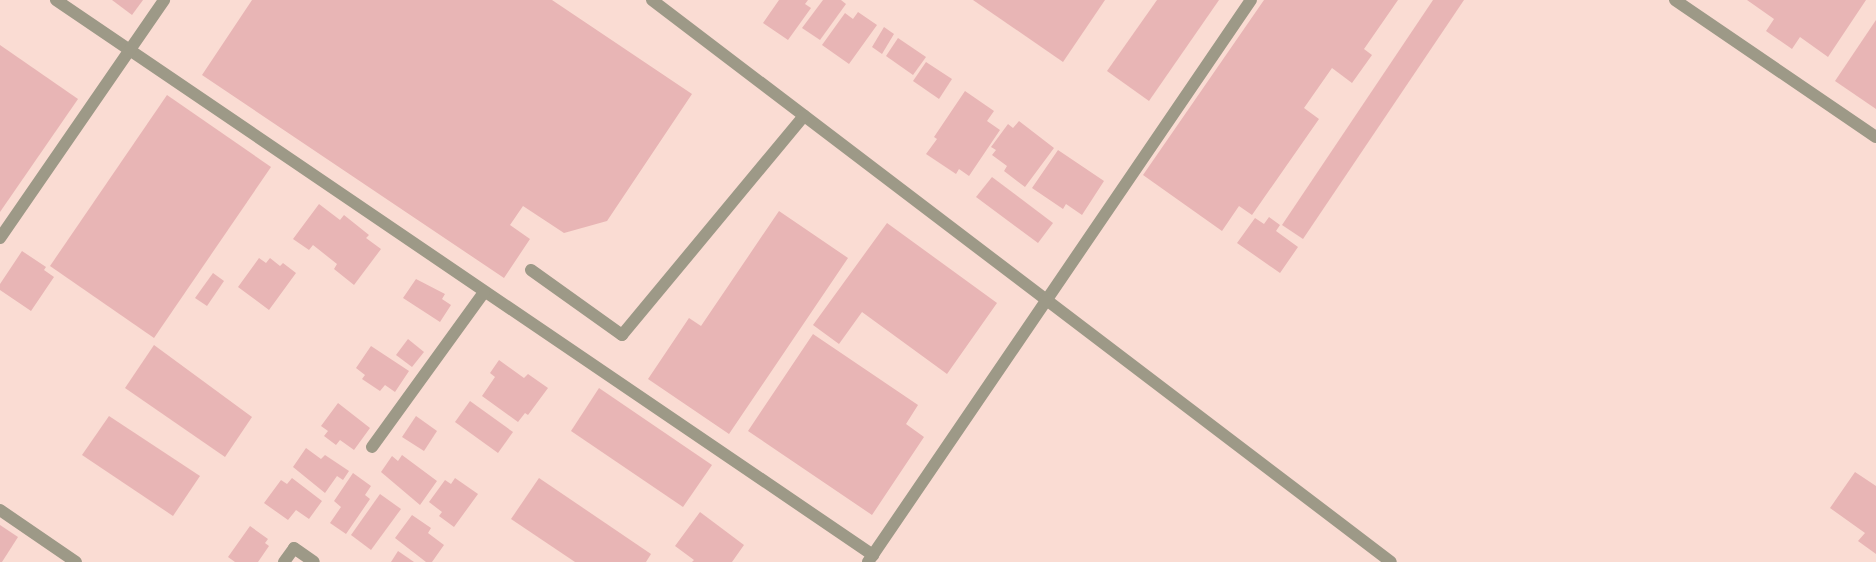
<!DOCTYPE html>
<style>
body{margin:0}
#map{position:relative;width:1876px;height:562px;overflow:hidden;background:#fadcd3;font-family:"Libre Baskerville",serif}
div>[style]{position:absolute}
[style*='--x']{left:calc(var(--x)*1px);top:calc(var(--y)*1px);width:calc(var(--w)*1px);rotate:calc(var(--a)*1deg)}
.building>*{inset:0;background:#e8b5b5}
.minor>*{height:12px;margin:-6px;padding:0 6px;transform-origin:6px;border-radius:6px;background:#9d9987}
span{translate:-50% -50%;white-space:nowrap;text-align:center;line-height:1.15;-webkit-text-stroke:4px #f9efeb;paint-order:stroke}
</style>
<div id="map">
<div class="building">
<i style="clip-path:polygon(112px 0,143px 0,132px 15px)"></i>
<i style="clip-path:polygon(252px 0,552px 0,692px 94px,607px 221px,564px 233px,523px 206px,510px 225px,530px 239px,504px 278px,202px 75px)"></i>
<i style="clip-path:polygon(779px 0,808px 0,805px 4px,811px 8px,788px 40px,763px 23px)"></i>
<i style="clip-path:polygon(823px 0,841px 0,846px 4px,820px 40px,802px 28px)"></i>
<i style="clip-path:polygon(973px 0,1105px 0,1063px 62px)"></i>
<i style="clip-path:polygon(1157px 0,1219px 0,1149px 101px,1107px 71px)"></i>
<i style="clip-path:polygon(1264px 0,1398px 0,1364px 49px,1372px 55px,1352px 83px,1332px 68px,1304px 108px,1319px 119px,1252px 215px,1239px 206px,1222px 231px,1143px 175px)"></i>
<i style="clip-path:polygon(1433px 0,1464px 0,1303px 239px,1282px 225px)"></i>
<i style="clip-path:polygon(1747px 0,1866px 0,1828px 57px,1800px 37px,1792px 49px,1766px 31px,1774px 19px)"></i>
<i style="clip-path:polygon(858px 12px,877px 25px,849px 64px,822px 45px,845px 13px,853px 19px)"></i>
<i style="clip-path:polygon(1876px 20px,1876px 109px,1835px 81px)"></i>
<i style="clip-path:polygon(884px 27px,894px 34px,882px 54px,872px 47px)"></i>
<i style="clip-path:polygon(898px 38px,926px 57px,913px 75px,886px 56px)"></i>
<i style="clip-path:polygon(0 45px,78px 99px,0 212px)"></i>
<i style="clip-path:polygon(926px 62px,952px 79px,939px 99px,913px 81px)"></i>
<i style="clip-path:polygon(965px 91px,994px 111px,987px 121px,1000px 130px,969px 176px,959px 169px,956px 174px,926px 154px,937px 139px,934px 137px)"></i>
<i style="clip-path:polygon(167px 95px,271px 167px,154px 338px,50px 266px)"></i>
<i style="clip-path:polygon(1019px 121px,1054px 148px,1025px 187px,1004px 171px,1007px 166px,992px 155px,996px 150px,991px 147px,1008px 124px,1013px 128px)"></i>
<i style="clip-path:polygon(1058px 150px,1104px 181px,1082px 215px,1066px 204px,1063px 209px,1032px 188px)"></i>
<i style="clip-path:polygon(992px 177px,1053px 223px,1038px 243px,976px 197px)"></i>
<i style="clip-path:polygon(319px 204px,340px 220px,344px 215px,369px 235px,366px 238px,381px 249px,354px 285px,334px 269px,337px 264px,313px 245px,309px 250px,293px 239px)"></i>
<i style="clip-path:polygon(779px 211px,848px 258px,729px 434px,648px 379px,689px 318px,701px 326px)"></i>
<i style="clip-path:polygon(1269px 217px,1280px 225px,1276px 231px,1298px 247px,1280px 273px,1237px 243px,1255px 218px,1264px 224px)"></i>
<i style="clip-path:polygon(887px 223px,997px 303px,947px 374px,862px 312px,839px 344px,813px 325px)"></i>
<i style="clip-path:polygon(22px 251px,46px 267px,44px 270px,54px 277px,31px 311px,0 290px,0 284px)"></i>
<i style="clip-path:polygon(259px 258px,266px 263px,270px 258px,280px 266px,283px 263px,296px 273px,269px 310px,238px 287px)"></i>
<i style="clip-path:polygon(213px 273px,224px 281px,207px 306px,195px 298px)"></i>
<i style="clip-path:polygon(416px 279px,445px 294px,442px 299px,451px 305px,440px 322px,403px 298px)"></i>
<i style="clip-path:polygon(813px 334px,918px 405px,906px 424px,924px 437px,872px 515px,748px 431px)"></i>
<i style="clip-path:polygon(408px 339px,424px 352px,412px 367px,396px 355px)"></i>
<i style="clip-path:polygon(154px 345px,252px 417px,225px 457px,125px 388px)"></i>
<i style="clip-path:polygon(371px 346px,409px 371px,395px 392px,385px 385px,380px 391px,362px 379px,365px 375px,356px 368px)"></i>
<i style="clip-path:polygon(499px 360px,524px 378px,528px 374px,548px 388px,528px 415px,525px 413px,518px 422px,482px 396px,495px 377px,490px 373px)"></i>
<i style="clip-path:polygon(599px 388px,712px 465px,683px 507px,571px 431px)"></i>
<i style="clip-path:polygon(470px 401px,513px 432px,498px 453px,455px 422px)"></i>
<i style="clip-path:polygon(338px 403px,370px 428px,354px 450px,340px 440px,336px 445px,324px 436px,328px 431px,321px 426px)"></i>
<i style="clip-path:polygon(109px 416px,200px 476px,173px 516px,82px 455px)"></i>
<i style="clip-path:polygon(416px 416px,437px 431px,424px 451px,402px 437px)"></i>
<i style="clip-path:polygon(306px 448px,321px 459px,325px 455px,349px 471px,343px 480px,337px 476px,325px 493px,293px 467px)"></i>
<i style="clip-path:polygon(402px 455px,437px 481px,420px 505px,381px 472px,392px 456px,398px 461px)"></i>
<i style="clip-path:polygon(1855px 472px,1876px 486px,1876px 554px,1858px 541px,1865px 533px,1830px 508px)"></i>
<i style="clip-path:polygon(353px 473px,371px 486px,365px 495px,370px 499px,346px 534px,330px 523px,341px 507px,334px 501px)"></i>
<i style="clip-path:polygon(292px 478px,322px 501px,309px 519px,296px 510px,288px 520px,264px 503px,281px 480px,287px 484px)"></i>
<i style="clip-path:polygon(455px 478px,478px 494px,454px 527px,439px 516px,442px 512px,429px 502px,445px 480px,451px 484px)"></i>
<i style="clip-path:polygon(539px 478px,651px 554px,646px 562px,575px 562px,511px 519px)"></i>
<i style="clip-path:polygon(380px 494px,401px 509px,371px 550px,351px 535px)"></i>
<i style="clip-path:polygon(700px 512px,744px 545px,732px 562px,692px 562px,694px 560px,675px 546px)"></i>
<i style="clip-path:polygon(412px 515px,431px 528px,428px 533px,444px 545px,432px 562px,426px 562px,395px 538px)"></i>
<i style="clip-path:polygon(0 525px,18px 537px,2px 562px,0 562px)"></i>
<i style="clip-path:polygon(250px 526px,268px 539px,265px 543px,269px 546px,258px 562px,235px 562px,228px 557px)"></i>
<i style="clip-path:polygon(398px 551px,414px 562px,391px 562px)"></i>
</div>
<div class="minor">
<i style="--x:56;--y:0;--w:988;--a:34.19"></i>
<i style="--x:652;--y:0;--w:928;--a:37.25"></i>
<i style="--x:1675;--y:0;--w:243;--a:34.3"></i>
<i style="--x:0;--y:238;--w:289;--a:-55.4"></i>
<i style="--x:531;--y:270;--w:112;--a:35.5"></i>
<i style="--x:622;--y:335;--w:285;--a:-50.3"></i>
<i style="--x:372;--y:447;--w:191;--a:-54.1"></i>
<i style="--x:0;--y:510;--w:92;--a:34.4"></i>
<i style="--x:284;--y:562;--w:17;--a:-54"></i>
<i style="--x:294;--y:548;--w:24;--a:35"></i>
<i style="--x:868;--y:562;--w:680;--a:-55.73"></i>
</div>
</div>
